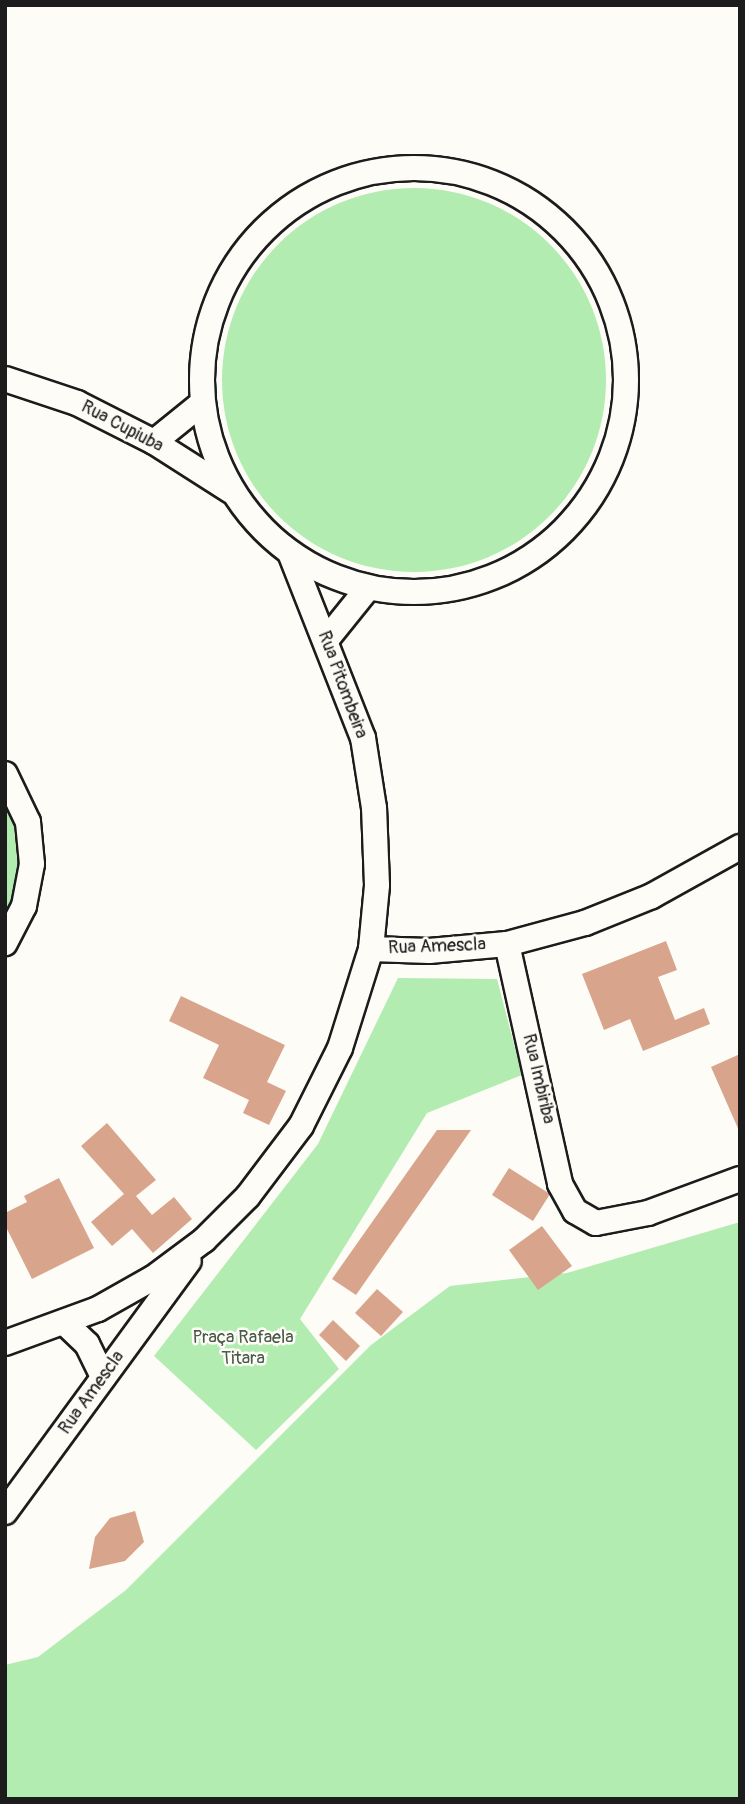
<!DOCTYPE html>
<meta charset="utf-8">
<style>
body{margin:0}
#map{position:relative;width:745px;height:1804px;overflow:hidden;background:#fdfcf7;font-family:Pangolin,sans-serif}
div>[style]{position:absolute}
[style*='--x']{left:calc(var(--x)*1px);top:calc(var(--y)*1px);width:calc(var(--w)*1px);rotate:calc(var(--a)*1deg)}
.green>*{inset:0;background:#b2ecb1}
.round{border-radius:50%}
.building>*{inset:0;background:#d8a58c}
.roads{filter:drop-shadow(2px 0 #1c1c1c) drop-shadow(-2px 0 #1c1c1c) drop-shadow(0 2px #1c1c1c) drop-shadow(0 -2px #1c1c1c)}
.street>*{height:24px;margin:-12px;padding:0 12px;transform-origin:12px;border-radius:12px;background:#fdfcf7}
.street>.ring{margin:-12px;padding:0;box-sizing:content-box;background:none;border:24px solid #fdfcf7;border-radius:50%}
span{translate:-50% -50%;white-space:nowrap;text-align:center;line-height:1.15;-webkit-text-stroke:5px #fdfcf7;paint-order:stroke}
.street-label{font-size:18px;color:#1c1c1c}
.park-label{font-size:18px;color:#495a49}
.frame{position:absolute;inset:0;border:7px solid #1c1c1c;pointer-events:none}
</style>
<div id="map">
<div class="green">
<i class="round" style="left:222px;top:188px;width:384px;height:384px"></i>
<i style="clip-path:polygon(5px 795px,22px 838px,20px 893px,5px 923px)"></i>
<i style="clip-path:polygon(398px 978px,497px 979px,522px 1075px,427px 1113px,300px 1319px,339px 1369px,256px 1450px,154px 1356px,318px 1144px)"></i>
<i style="clip-path:polygon(740px 1222px,740px 1799px,5px 1799px,5px 1665px,38px 1657px,126px 1590px,371px 1345px,450px 1286px,567px 1273px)"></i>
</div>
<div class="building">
<i style="clip-path:polygon(666px 941px,677px 970px,658px 977px,675px 1020px,704px 1008px,710px 1024px,643px 1051px,630px 1019px,604px 1030px,582px 974px)"></i>
<i style="clip-path:polygon(181px 996px,285px 1045px,267px 1082px,286px 1091px,269px 1125px,243px 1113px,249px 1100px,203px 1078px,219px 1045px,169px 1021px)"></i>
<i style="clip-path:polygon(740px 1054px,740px 1133px,711px 1067px)"></i>
<i style="clip-path:polygon(107px 1123px,156px 1180px,136px 1196px,152px 1215px,174px 1197px,192px 1219px,153px 1253px,132px 1229px,112px 1246px,91px 1222px,124px 1194px,81px 1146px)"></i>
<i style="clip-path:polygon(437px 1130px,471px 1130px,356px 1295px,332px 1279px)"></i>
<i style="clip-path:polygon(509px 1168px,550px 1194px,533px 1221px,492px 1195px)"></i>
<i style="clip-path:polygon(59px 1178px,94px 1248px,32px 1279px,5px 1225px,5px 1213px,27px 1202px,24px 1196px)"></i>
<i style="clip-path:polygon(542px 1226px,572px 1266px,538px 1290px,509px 1250px)"></i>
<i style="clip-path:polygon(377px 1289px,403px 1312px,381px 1336px,355px 1313px)"></i>
<i style="clip-path:polygon(333px 1320px,360px 1346px,346px 1361px,319px 1335px)"></i>
<i style="clip-path:polygon(135px 1511px,144px 1542px,125px 1561px,89px 1569px,95px 1537px,110px 1518px)"></i>
</div>
<div class="roads">
<div class="street">
<i class="ring" style="left:202px;top:168px;width:400px;height:400px"></i>
<i style="--x:5;--y:379;--w:76;--a:18.4"></i>
<i style="--x:77;--y:403;--w:86;--a:26.9"></i>
<i style="--x:154;--y:442;--w:91;--a:32.5"></i>
<i style="--x:154;--y:442;--w:60;--a:-39"></i>
<i style="--x:327;--y:639;--w:65;--a:-51.2"></i>
<i style="--x:5;--y:774;--w:53;--a:64.4"></i>
<i style="--x:28;--y:822;--w:42;--a:84.6"></i>
<i style="--x:32;--y:864;--w:43;--a:100.8"></i>
<i style="--x:24;--y:906;--w:42;--a:117.2"></i>
<i style="--x:507;--y:944;--w:246;--a:77.5"></i>
<i style="--x:560;--y:1184;--w:31;--a:61"></i>
<i style="--x:575;--y:1211;--w:24;--a:30"></i>
<i style="--x:596;--y:1223;--w:53;--a:-10.9"></i>
<i style="--x:648;--y:1213;--w:98;--a:-20.3"></i>
<i style="--x:371;--y:949;--w:58;--a:2"></i>
<i style="--x:429;--y:951;--w:78;--a:-5.1"></i>
<i style="--x:507;--y:944;--w:81;--a:-15.1"></i>
<i style="--x:585;--y:923;--w:72;--a:-21.9"></i>
<i style="--x:652;--y:896;--w:101;--a:-29.1"></i>
<i style="--x:64;--y:1322;--w:32;--a:44"></i>
<i style="--x:87;--y:1344;--w:37;--a:64"></i>
<i style="--x:5;--y:1343;--w:99;--a:-20.1"></i>
<i style="--x:98;--y:1309;--w:63;--a:-29.4"></i>
<i style="--x:153;--y:1278;--w:64;--a:-36.7"></i>
<i style="--x:204;--y:1240;--w:62;--a:-45"></i>
<i style="--x:248;--y:1196;--w:88;--a:-52.9"></i>
<i style="--x:301;--y:1126;--w:87;--a:-63.4"></i>
<i style="--x:340;--y:1048;--w:104;--a:-72.6"></i>
<i style="--x:371;--y:949;--w:64;--a:-84.6"></i>
<i style="--x:377;--y:885;--w:77;--a:-92.2"></i>
<i style="--x:374;--y:808;--w:71;--a:-98.9"></i>
<i style="--x:363;--y:738;--w:199;--a:-111.5"></i>
<i style="--x:5;--y:1512;--w:311;--a:-53.8"></i>
</div>
</div>
<div class="street-label">
<span style="left:122px;top:427px;rotate:28deg">Rua Cupiuba</span>
<span style="left:342px;top:685px;rotate:70deg">Rua Pitombeira</span>
<span style="left:437px;top:947px;rotate:-2deg">Rua Amescla</span>
<span style="left:538px;top:1079px;rotate:77deg">Rua Imbiriba</span>
<span style="left:92px;top:1393px;rotate:-54deg">Rua Amescla</span>
</div>
<div class="park-label">
<span style="left:243px;top:1349px">Praça Rafaela<br>Titara</span>
</div>
<div class="frame"></div>
</div>
